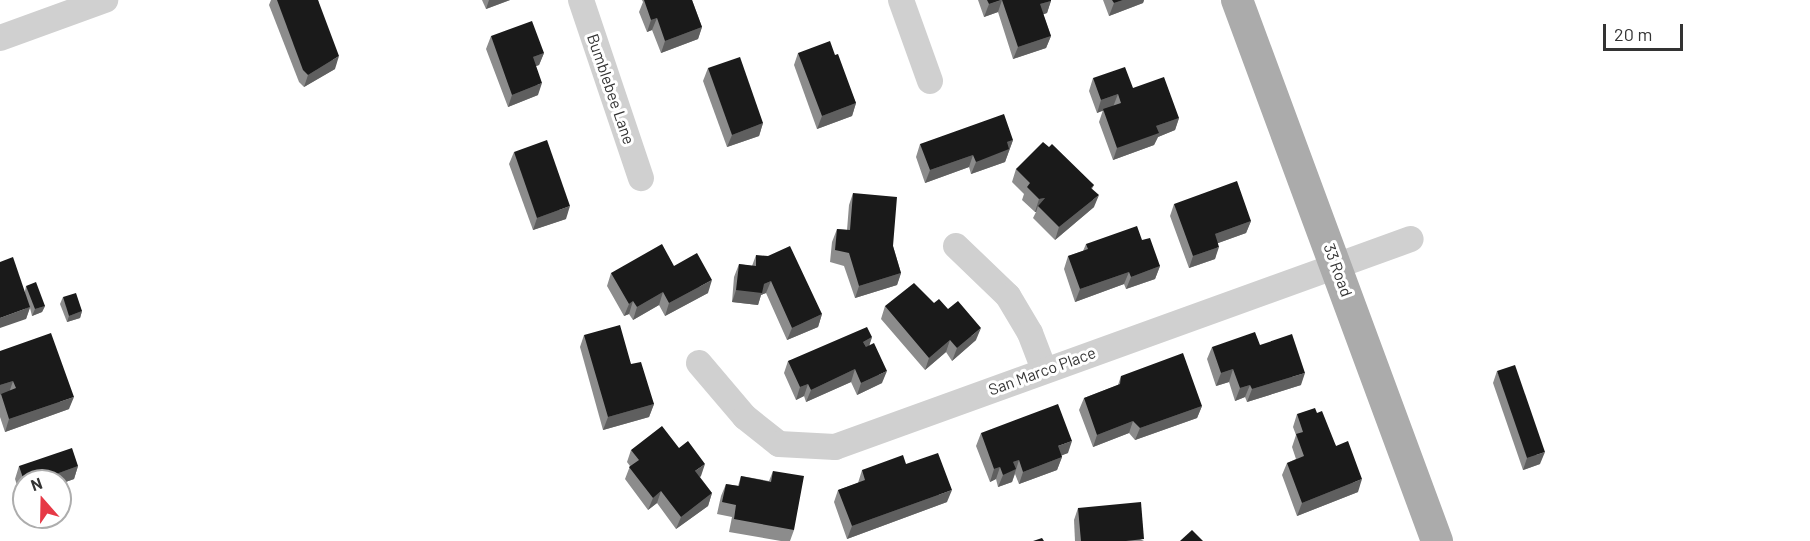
<!DOCTYPE html>
<style>
body{margin:0}
#map{position:relative;width:1810px;height:541px;overflow:hidden;background:#fff;font-family:Barlow,sans-serif}
div>[style]{position:absolute}
[style*='--x']{left:calc(var(--x)*1px);top:calc(var(--y)*1px);width:calc(var(--w)*1px);rotate:calc(var(--a)*1deg)}
.minor>*{height:26px;margin:-13px;padding:0 13px;transform-origin:13px;border-radius:13px;background:#d0d0d0}
.major>*{height:32px;margin:-16px;padding:0 16px;transform-origin:16px;border-radius:16px;background:#ababab}
.wall>*{inset:0;background:#8c8c8c}
.shaded-wall>*{inset:0;background:#5f5f5f}
.building>*{inset:0;background:#1a1a1a}
span{translate:-50% -50%;white-space:nowrap;text-align:center;line-height:1.15;-webkit-text-stroke:6px #fff;paint-order:stroke}
.street-label{font-size:16px;color:#333}
.north{position:absolute;left:12px;top:469px;width:60px;height:60px;box-sizing:border-box;background:#fff;border:2px solid #adadad;border-radius:50%;rotate:340deg;font-size:16px;font-weight:700;line-height:24px;text-align:center;color:#333}
.north::after{content:'';display:block;margin:auto;width:21px;height:27px;background:#e63946;clip-path:polygon(50% 0,100% 100%,50% 72%,0 100%)}
.scale{position:absolute;left:1603px;top:24px;width:80px;height:27px;box-sizing:border-box;border:3px solid #333;border-top:0;padding-left:8px;font-size:18px;line-height:21px;white-space:nowrap;color:#333;-webkit-text-stroke:4px #fff;paint-order:stroke}
</style>
<div id="map">
<div class="minor">
<i style="--x:581;--y:0;--w:188;--a:71.4"></i>
<i style="--x:901;--y:0;--w:86;--a:70.3"></i>
<i style="--x:0;--y:38;--w:112;--a:-19.9"></i>
<i style="--x:956;--y:246;--w:72;--a:43.9"></i>
<i style="--x:1008;--y:296;--w:43;--a:59.3"></i>
<i style="--x:1030;--y:333;--w:40;--a:69"></i>
<i style="--x:699;--y:363;--w:71;--a:49.6"></i>
<i style="--x:745;--y:417;--w:43;--a:38.5"></i>
<i style="--x:779;--y:444;--w:56;--a:3.1"></i>
<i style="--x:835;--y:447;--w:612;--a:-19.86"></i>
</div>
<div class="major">
<i style="--x:1237;--y:0;--w:577;--a:69.71"></i>
</div>
<div class="wall">
<i style="clip-path:polygon(271px 0,318px 0,335px 69px,304px 87px,299px 82px,269px 5px)"></i>
<i style="clip-path:polygon(482px 0,510px 0,486px 9px)"></i>
<i style="clip-path:polygon(642px 0,692px 0,702px 27px,698px 39px,661px 53px,652px 30px,647px 32px,639px 12px,643px 2px)"></i>
<i style="clip-path:polygon(978px 0,1051px 0,1047px 13px,1043px 14px,1051px 36px,1046px 48px,1013px 59px,998px 12px,984px 17px)"></i>
<i style="clip-path:polygon(1103px 0,1144px 0,1143px 3px,1109px 16px)"></i>
<i style="clip-path:polygon(491px 36px,544px 53px,539px 65px,536px 66px,538px 95px,508px 107px,486px 49px)"></i>
<i style="clip-path:polygon(798px 53px,835px 55px,856px 103px,852px 116px,817px 129px,794px 65px)"></i>
<i style="clip-path:polygon(708px 68px,763px 123px,759px 136px,727px 147px,703px 81px)"></i>
<i style="clip-path:polygon(1093px 78px,1133px 88px,1179px 118px,1175px 130px,1158px 137px,1154px 145px,1113px 160px,1099px 122px,1103px 110px,1097px 113px,1089px 91px)"></i>
<i style="clip-path:polygon(1013px 140px,1005px 162px,971px 174px,969px 167px,925px 183px,916px 157px,920px 144px)"></i>
<i style="clip-path:polygon(1049px 147px,1094px 185px,1092px 189px,1094px 207px,1055px 240px,1033px 218px,1036px 212px,1035px 212px,1022px 200px,1024px 194px,1012px 182px,1016px 169px)"></i>
<i style="clip-path:polygon(514px 152px,566px 219px,533px 230px,509px 164px)"></i>
<i style="clip-path:polygon(853px 193px,893px 246px,901px 273px,897px 285px,855px 298px,844px 266px,830px 262px,832px 242px,837px 229px,847px 230px,849px 205px)"></i>
<i style="clip-path:polygon(1174px 204px,1251px 221px,1246px 233px,1218px 243px,1215px 259px,1189px 268px,1170px 216px)"></i>
<i style="clip-path:polygon(1142px 240px,1160px 266px,1155px 279px,1126px 289px,1124px 284px,1075px 302px,1064px 269px,1068px 256px,1083px 251px,1086px 244px)"></i>
<i style="clip-path:polygon(756px 255px,822px 314px,818px 327px,787px 340px,766px 293px,761px 295px,758px 305px,732px 302px,734px 277px,739px 264px,752px 266px)"></i>
<i style="clip-path:polygon(674px 266px,708px 293px,665px 316px,659px 305px,633px 320px,629px 314px,624px 316px,607px 286px,611px 273px)"></i>
<i style="clip-path:polygon(26px 286px,45px 306px,42px 312px,32px 316px,30px 308px,26px 319px,25px 291px)"></i>
<i style="clip-path:polygon(63px 297px,82px 311px,80px 318px,67px 322px,60px 304px)"></i>
<i style="clip-path:polygon(934px 303px,976px 340px,952px 361px,946px 352px,925px 370px,881px 319px,885px 306px)"></i>
<i style="clip-path:polygon(584px 335px,631px 364px,654px 404px,649px 417px,603px 430px,580px 347px)"></i>
<i style="clip-path:polygon(872px 337px,869px 345px,882px 383px,857px 395px,851px 382px,806px 402px,804px 396px,796px 400px,784px 373px,788px 361px)"></i>
<i style="clip-path:polygon(1260px 345px,1301px 385px,1247px 402px,1245px 397px,1235px 401px,1229px 382px,1216px 386px,1207px 359px,1212px 347px)"></i>
<i style="clip-path:polygon(0 351px,69px 409px,5px 432px,0 417px)"></i>
<i style="clip-path:polygon(1497px 371px,1540px 464px,1523px 470px,1493px 383px)"></i>
<i style="clip-path:polygon(1121px 376px,1202px 406px,1197px 418px,1135px 440px,1129px 433px,1093px 447px,1079px 410px,1084px 398px,1118px 385px)"></i>
<i style="clip-path:polygon(1317px 413px,1336px 446px,1358px 492px,1297px 516px,1282px 475px,1287px 463px,1296px 459px,1292px 447px,1296px 435px,1293px 427px,1297px 414px)"></i>
<i style="clip-path:polygon(981px 433px,1068px 453px,1061px 455px,1062px 457px,1057px 470px,1019px 484px,1015px 474px,1012px 482px,998px 487px,996px 479px,990px 482px,976px 446px)"></i>
<i style="clip-path:polygon(631px 450px,701px 476px,700px 477px,712px 493px,708px 506px,676px 529px,657px 503px,648px 510px,625px 479px,630px 466px,627px 462px)"></i>
<i style="clip-path:polygon(906px 464px,947px 502px,847px 539px,834px 502px,838px 490px,858px 483px,862px 470px)"></i>
<i style="clip-path:polygon(19px 466px,78px 466px,74px 479px,60px 484px,60px 481px,24px 481px,24px 496px,21px 497px,15px 479px)"></i>
<i style="clip-path:polygon(773px 471px,794px 530px,790px 541px,781px 541px,729px 532px,732px 517px,717px 514px,721px 496px,726px 484px,738px 486px,741px 476px,769px 481px)"></i>
<i style="clip-path:polygon(1078px 508px,1144px 541px,1075px 541px,1074px 520px)"></i>
</div>
<div class="shaded-wall">
<i style="clip-path:polygon(489px 0,510px 0,486px 9px)"></i>
<i style="clip-path:polygon(1002px 0,998px 12px,984px 17px,989px 4px)"></i>
<i style="clip-path:polygon(1123px 0,1144px 0,1143px 3px,1109px 16px,1114px 3px)"></i>
<i style="clip-path:polygon(1051px 1px,1047px 13px,1036px 17px,1040px 4px)"></i>
<i style="clip-path:polygon(657px 18px,652px 30px,647px 32px,651px 20px)"></i>
<i style="clip-path:polygon(702px 27px,698px 39px,661px 53px,665px 41px)"></i>
<i style="clip-path:polygon(1051px 36px,1046px 48px,1013px 59px,1018px 47px)"></i>
<i style="clip-path:polygon(544px 53px,539px 65px,528px 69px,533px 57px)"></i>
<i style="clip-path:polygon(339px 56px,335px 69px,304px 87px,308px 75px)"></i>
<i style="clip-path:polygon(542px 83px,538px 95px,508px 107px,512px 95px)"></i>
<i style="clip-path:polygon(1118px 94px,1113px 107px,1097px 113px,1101px 100px)"></i>
<i style="clip-path:polygon(856px 103px,852px 116px,817px 129px,822px 116px)"></i>
<i style="clip-path:polygon(1179px 118px,1175px 130px,1158px 137px,1154px 145px,1113px 160px,1117px 148px,1156px 126px)"></i>
<i style="clip-path:polygon(763px 123px,759px 136px,727px 147px,732px 135px)"></i>
<i style="clip-path:polygon(1013px 140px,1005px 162px,971px 174px,976px 162px,1007px 142px)"></i>
<i style="clip-path:polygon(973px 155px,969px 167px,925px 183px,930px 170px)"></i>
<i style="clip-path:polygon(1099px 195px,1094px 207px,1055px 240px,1059px 227px)"></i>
<i style="clip-path:polygon(1045px 198px,1038px 206px,1036px 212px,1035px 212px,1039px 199px)"></i>
<i style="clip-path:polygon(570px 206px,566px 219px,533px 230px,537px 218px)"></i>
<i style="clip-path:polygon(1251px 221px,1246px 233px,1210px 246px,1215px 234px)"></i>
<i style="clip-path:polygon(1219px 247px,1215px 259px,1189px 268px,1193px 256px)"></i>
<i style="clip-path:polygon(1160px 266px,1155px 279px,1126px 289px,1131px 277px)"></i>
<i style="clip-path:polygon(1129px 272px,1124px 284px,1075px 302px,1080px 289px)"></i>
<i style="clip-path:polygon(901px 273px,897px 285px,855px 298px,859px 286px)"></i>
<i style="clip-path:polygon(712px 280px,708px 293px,665px 316px,669px 303px)"></i>
<i style="clip-path:polygon(771px 281px,766px 293px,761px 295px,758px 305px,732px 302px,736px 290px,764px 284px)"></i>
<i style="clip-path:polygon(663px 292px,659px 305px,633px 320px,637px 307px)"></i>
<i style="clip-path:polygon(633px 301px,629px 314px,624px 316px,629px 304px)"></i>
<i style="clip-path:polygon(45px 306px,42px 312px,32px 316px,35px 309px)"></i>
<i style="clip-path:polygon(30px 307px,26px 319px,0 328px,0 318px)"></i>
<i style="clip-path:polygon(82px 311px,80px 318px,67px 322px,69px 316px)"></i>
<i style="clip-path:polygon(822px 314px,818px 327px,787px 340px,792px 328px)"></i>
<i style="clip-path:polygon(981px 328px,976px 340px,952px 361px,957px 348px)"></i>
<i style="clip-path:polygon(872px 337px,868px 350px,863px 342px)"></i>
<i style="clip-path:polygon(950px 340px,946px 352px,925px 370px,929px 358px)"></i>
<i style="clip-path:polygon(855px 369px,851px 382px,806px 402px,811px 390px)"></i>
<i style="clip-path:polygon(1233px 369px,1229px 382px,1216px 386px,1221px 373px)"></i>
<i style="clip-path:polygon(887px 371px,882px 383px,857px 395px,861px 383px)"></i>
<i style="clip-path:polygon(1305px 373px,1301px 385px,1247px 402px,1252px 389px)"></i>
<i style="clip-path:polygon(13px 381px,9px 393px,1px 394px,0 395px,0 385px)"></i>
<i style="clip-path:polygon(808px 384px,804px 396px,796px 400px,800px 387px)"></i>
<i style="clip-path:polygon(1250px 385px,1245px 397px,1235px 401px,1240px 388px)"></i>
<i style="clip-path:polygon(74px 397px,69px 409px,5px 432px,9px 419px)"></i>
<i style="clip-path:polygon(654px 404px,649px 417px,603px 430px,608px 417px)"></i>
<i style="clip-path:polygon(1202px 406px,1197px 418px,1135px 440px,1140px 428px)"></i>
<i style="clip-path:polygon(1133px 421px,1129px 433px,1093px 447px,1097px 435px)"></i>
<i style="clip-path:polygon(1072px 441px,1068px 453px,1053px 459px,1058px 446px)"></i>
<i style="clip-path:polygon(1545px 452px,1540px 464px,1523px 470px,1527px 458px)"></i>
<i style="clip-path:polygon(1062px 457px,1057px 470px,1019px 484px,1023px 472px)"></i>
<i style="clip-path:polygon(1019px 460px,1012px 482px,998px 487px,1003px 475px,1013px 462px)"></i>
<i style="clip-path:polygon(705px 464px,701px 476px,691px 483px,695px 471px)"></i>
<i style="clip-path:polygon(78px 466px,74px 479px,60px 484px,60px 481px,37px 481px)"></i>
<i style="clip-path:polygon(1000px 467px,996px 479px,990px 482px,994px 469px)"></i>
<i style="clip-path:polygon(1362px 479px,1358px 492px,1297px 516px,1302px 503px)"></i>
<i style="clip-path:polygon(952px 490px,947px 502px,847px 539px,852px 526px)"></i>
<i style="clip-path:polygon(661px 491px,657px 503px,648px 510px,653px 498px)"></i>
<i style="clip-path:polygon(712px 493px,708px 506px,676px 529px,681px 517px)"></i>
</div>
<div class="building">
<i style="clip-path:polygon(277px 0,318px 0,339px 56px,308px 75px,303px 70px)"></i>
<i style="clip-path:polygon(644px 0,692px 0,702px 27px,665px 41px,657px 18px,651px 20px)"></i>
<i style="clip-path:polygon(987px 0,1001px 0,989px 4px)"></i>
<i style="clip-path:polygon(1002px 0,1051px 0,1051px 1px,1040px 4px,1051px 36px,1018px 47px)"></i>
<i style="clip-path:polygon(1112px 0,1123px 0,1114px 3px)"></i>
<i style="clip-path:polygon(532px 21px,544px 53px,533px 57px,542px 83px,512px 95px,491px 36px)"></i>
<i style="clip-path:polygon(830px 41px,835px 55px,838px 54px,856px 103px,822px 116px,798px 53px)"></i>
<i style="clip-path:polygon(740px 57px,763px 123px,732px 135px,708px 68px)"></i>
<i style="clip-path:polygon(1125px 67px,1133px 88px,1164px 77px,1179px 118px,1156px 126px,1159px 133px,1117px 148px,1103px 109px,1121px 103px,1118px 94px,1101px 100px,1093px 78px)"></i>
<i style="clip-path:polygon(1004px 114px,1013px 140px,1007px 142px,1009px 149px,976px 162px,973px 155px,930px 170px,920px 144px)"></i>
<i style="clip-path:polygon(547px 140px,570px 206px,537px 218px,514px 152px)"></i>
<i style="clip-path:polygon(1043px 142px,1049px 147px,1052px 144px,1094px 185px,1091px 188px,1099px 195px,1059px 227px,1038px 206px,1045px 198px,1039px 199px,1027px 187px,1030px 183px,1016px 169px)"></i>
<i style="clip-path:polygon(1237px 181px,1251px 221px,1215px 234px,1219px 247px,1193px 256px,1174px 204px)"></i>
<i style="clip-path:polygon(853px 193px,897px 197px,893px 246px,901px 273px,859px 286px,849px 253px,835px 250px,837px 229px,850px 230px)"></i>
<i style="clip-path:polygon(1137px 226px,1142px 240px,1150px 238px,1160px 266px,1131px 277px,1129px 272px,1080px 289px,1068px 256px,1088px 249px,1086px 244px)"></i>
<i style="clip-path:polygon(662px 244px,674px 266px,697px 253px,712px 280px,669px 303px,663px 292px,637px 307px,633px 301px,629px 304px,611px 273px)"></i>
<i style="clip-path:polygon(790px 246px,822px 314px,792px 328px,771px 281px,764px 284px,762px 293px,736px 290px,739px 264px,756px 266px,756px 255px,768px 256px)"></i>
<i style="clip-path:polygon(13px 257px,30px 307px,0 318px,0 262px)"></i>
<i style="clip-path:polygon(36px 282px,45px 306px,35px 309px,26px 286px)"></i>
<i style="clip-path:polygon(914px 283px,934px 303px,939px 299px,948px 309px,958px 301px,981px 328px,957px 348px,950px 340px,929px 358px,885px 306px)"></i>
<i style="clip-path:polygon(76px 293px,82px 311px,69px 316px,63px 297px)"></i>
<i style="clip-path:polygon(620px 325px,631px 364px,641px 362px,654px 404px,608px 417px,584px 335px)"></i>
<i style="clip-path:polygon(867px 327px,872px 337px,863px 342px,866px 347px,874px 343px,887px 371px,861px 383px,855px 369px,811px 390px,808px 384px,800px 387px,788px 361px)"></i>
<i style="clip-path:polygon(1255px 332px,1260px 345px,1292px 334px,1305px 373px,1252px 389px,1250px 385px,1240px 388px,1233px 369px,1221px 373px,1212px 347px)"></i>
<i style="clip-path:polygon(51px 333px,74px 397px,9px 419px,1px 394px,16px 388px,13px 381px,0 385px,0 351px)"></i>
<i style="clip-path:polygon(1183px 353px,1202px 406px,1140px 428px,1133px 421px,1097px 435px,1084px 398px,1120px 384px,1121px 376px)"></i>
<i style="clip-path:polygon(1515px 365px,1545px 452px,1527px 458px,1497px 371px)"></i>
<i style="clip-path:polygon(1058px 404px,1072px 441px,1058px 446px,1062px 457px,1023px 472px,1019px 460px,1013px 462px,1016px 469px,1003px 475px,1000px 467px,994px 469px,981px 433px)"></i>
<i style="clip-path:polygon(1315px 408px,1317px 413px,1322px 411px,1336px 446px,1348px 441px,1362px 479px,1302px 503px,1287px 463px,1304px 456px,1296px 434px,1303px 432px,1297px 414px)"></i>
<i style="clip-path:polygon(662px 426px,679px 448px,688px 441px,705px 464px,695px 471px,712px 493px,681px 517px,661px 491px,653px 498px,629px 467px,639px 460px,631px 450px)"></i>
<i style="clip-path:polygon(72px 448px,78px 466px,37px 481px,24px 481px,19px 466px)"></i>
<i style="clip-path:polygon(938px 453px,952px 490px,852px 526px,838px 490px,865px 480px,862px 470px,903px 455px,906px 464px)"></i>
<i style="clip-path:polygon(773px 471px,804px 476px,794px 530px,734px 519px,736px 505px,722px 502px,726px 484px,739px 486px,741px 476px,771px 482px)"></i>
<i style="clip-path:polygon(1141px 502px,1144px 539px,1126px 541px,1081px 541px,1078px 508px)"></i>
<i style="clip-path:polygon(1192px 530px,1203px 541px,1180px 541px)"></i>
<i style="clip-path:polygon(1042px 538px,1044px 541px,1033px 541px)"></i>
</div>
<div class="street-label">
<span style="left:611px;top:89px;rotate:71deg">Bumblebee Lane</span>
<span style="left:1338px;top:270px;rotate:70deg">33 Road</span>
<span style="left:1042px;top:371px;rotate:-20deg">San Marco Place</span>
</div>
<div class="north">N</div>
<div class="scale">20 m</div>
</div>
